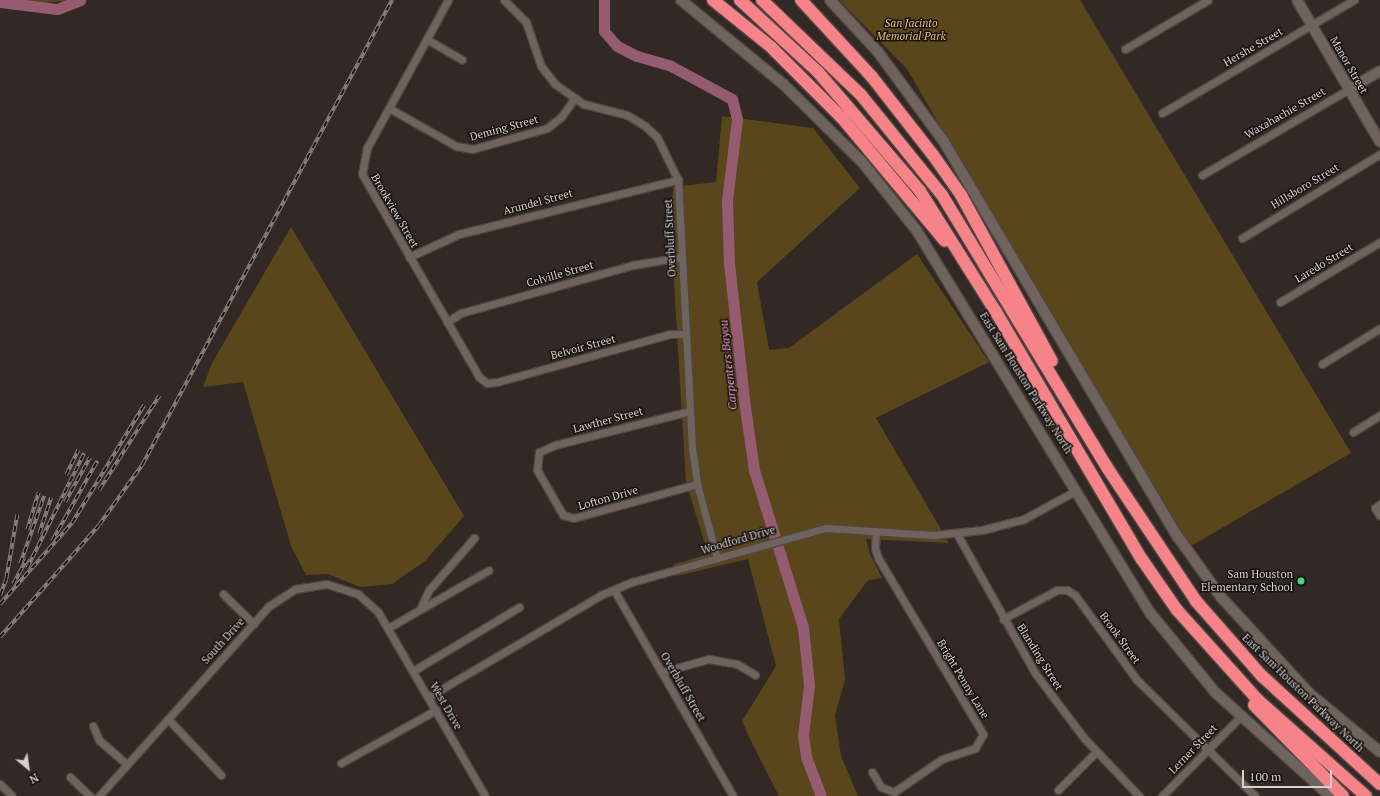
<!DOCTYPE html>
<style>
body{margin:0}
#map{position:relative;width:1380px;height:796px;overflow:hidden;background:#322824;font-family:"PT Serif",serif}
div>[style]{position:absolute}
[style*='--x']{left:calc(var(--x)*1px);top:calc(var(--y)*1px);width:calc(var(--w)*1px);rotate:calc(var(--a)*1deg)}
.green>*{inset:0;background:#5a461b}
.river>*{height:11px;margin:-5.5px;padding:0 5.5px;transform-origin:5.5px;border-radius:5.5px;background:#955c71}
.roads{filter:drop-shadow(1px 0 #4f4643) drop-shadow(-1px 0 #4f4643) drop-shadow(0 1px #4f4643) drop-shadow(0 -1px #4f4643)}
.street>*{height:7px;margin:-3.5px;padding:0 3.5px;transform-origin:3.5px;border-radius:3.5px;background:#6f635e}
.secondary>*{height:10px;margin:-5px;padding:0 5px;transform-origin:5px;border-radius:5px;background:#6f635e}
.highway>*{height:12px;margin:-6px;padding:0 6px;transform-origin:6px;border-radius:6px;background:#f58387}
.rail>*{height:3.5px;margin-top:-1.75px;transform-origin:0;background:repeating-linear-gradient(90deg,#161210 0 6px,#8a817f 0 12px);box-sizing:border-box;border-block:1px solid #8a817f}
.dots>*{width:11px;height:11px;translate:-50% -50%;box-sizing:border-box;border:2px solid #161210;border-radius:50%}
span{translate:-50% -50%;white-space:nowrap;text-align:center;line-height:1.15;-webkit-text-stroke:3px #161210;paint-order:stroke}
.park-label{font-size:11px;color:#e9c373;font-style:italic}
.street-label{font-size:11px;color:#d8d1cf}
.poi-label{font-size:11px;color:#d8d1cf}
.right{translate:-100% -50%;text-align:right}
.water-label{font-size:12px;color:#faa4c2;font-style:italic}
.north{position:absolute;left:8px;top:748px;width:40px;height:40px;-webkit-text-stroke:3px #161210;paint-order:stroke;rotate:151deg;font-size:11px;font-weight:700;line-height:16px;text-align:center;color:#d8d1cf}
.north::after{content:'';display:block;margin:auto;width:14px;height:18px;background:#d8d1cf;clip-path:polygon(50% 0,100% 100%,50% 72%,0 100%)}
.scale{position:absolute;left:1242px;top:770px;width:90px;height:18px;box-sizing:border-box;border:2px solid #d8d1cf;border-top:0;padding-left:5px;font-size:12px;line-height:14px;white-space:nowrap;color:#d8d1cf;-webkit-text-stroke:3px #161210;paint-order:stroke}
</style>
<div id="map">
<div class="green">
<i style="clip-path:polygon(24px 0,74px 0,34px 4px)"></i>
<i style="clip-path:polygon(839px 0,1080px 0,1351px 453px,1191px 546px,1113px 422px,907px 69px)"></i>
<i style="clip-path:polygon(722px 116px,813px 128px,860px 188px,757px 282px,769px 350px,789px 348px,917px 254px,989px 362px,876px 418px,949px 543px,866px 539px,870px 554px,882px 578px,868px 580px,839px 619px,845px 680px,835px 715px,841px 756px,858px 796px,779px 796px,752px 743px,742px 721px,776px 666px,748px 559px,676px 576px,673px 565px,708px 554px,686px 482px,671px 233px,673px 187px,716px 182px)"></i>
<i style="clip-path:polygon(291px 227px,464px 516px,425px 561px,392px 584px,360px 587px,328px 574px,306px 575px,291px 546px,243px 382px,203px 387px,212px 363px)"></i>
</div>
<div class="river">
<i style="--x:604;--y:0;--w:31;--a:90"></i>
<i style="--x:604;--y:31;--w:20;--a:49"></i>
<i style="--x:617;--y:46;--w:22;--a:27"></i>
<i style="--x:637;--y:56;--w:35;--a:16"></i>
<i style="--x:671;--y:66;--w:69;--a:28.4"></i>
<i style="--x:732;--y:99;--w:21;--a:76"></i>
<i style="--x:737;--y:119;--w:83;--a:97"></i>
<i style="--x:727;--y:201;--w:62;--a:88.2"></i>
<i style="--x:729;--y:263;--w:145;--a:83.7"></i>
<i style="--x:745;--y:407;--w:64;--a:81.9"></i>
<i style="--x:754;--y:470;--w:164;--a:72.7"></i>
<i style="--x:803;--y:627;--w:58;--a:84.1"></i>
<i style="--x:809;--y:685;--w:50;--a:96.8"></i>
<i style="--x:803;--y:735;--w:22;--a:82"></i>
<i style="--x:806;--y:757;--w:42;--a:69"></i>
<i style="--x:0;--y:2;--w:57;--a:7"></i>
<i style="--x:57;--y:9;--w:25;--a:-21"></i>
</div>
<div class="roads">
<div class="street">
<i style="--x:448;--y:0;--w:169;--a:118.7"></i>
<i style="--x:367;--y:148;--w:26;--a:101"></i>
<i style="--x:362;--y:174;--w:234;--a:60"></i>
<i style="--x:479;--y:377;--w:10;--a:37"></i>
<i style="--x:487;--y:383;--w:10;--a:-6"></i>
<i style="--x:497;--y:382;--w:180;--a:-15.5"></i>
<i style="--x:670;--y:334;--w:16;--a:0"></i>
<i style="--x:504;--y:0;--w:31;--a:45"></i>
<i style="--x:526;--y:22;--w:46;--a:71.2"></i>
<i style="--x:541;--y:66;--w:23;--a:52"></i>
<i style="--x:555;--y:84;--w:35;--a:35"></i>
<i style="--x:584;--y:104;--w:44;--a:14.3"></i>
<i style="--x:627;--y:115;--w:21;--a:31"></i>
<i style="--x:645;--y:126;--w:16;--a:43"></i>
<i style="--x:657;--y:137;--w:48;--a:64"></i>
<i style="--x:678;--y:180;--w:267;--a:87"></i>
<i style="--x:692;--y:447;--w:37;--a:82"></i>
<i style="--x:697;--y:484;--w:77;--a:74.9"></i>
<i style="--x:428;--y:40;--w:39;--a:30"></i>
<i style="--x:1125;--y:49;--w:96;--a:-30.6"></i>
<i style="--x:389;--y:108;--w:77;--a:29.6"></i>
<i style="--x:456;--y:146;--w:17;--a:10"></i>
<i style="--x:473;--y:149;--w:77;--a:-15.8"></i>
<i style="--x:547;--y:128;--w:18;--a:-38"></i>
<i style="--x:561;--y:117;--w:22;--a:-54"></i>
<i style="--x:1162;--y:113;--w:223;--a:-30.5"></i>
<i style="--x:1202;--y:175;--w:170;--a:-30.3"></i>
<i style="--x:1242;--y:238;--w:162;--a:-31.3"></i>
<i style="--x:409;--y:257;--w:55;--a:-24.7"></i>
<i style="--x:459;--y:234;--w:226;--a:-13.9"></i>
<i style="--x:1280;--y:302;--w:117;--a:-31"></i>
<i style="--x:447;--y:322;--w:17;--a:-33"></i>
<i style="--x:461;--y:313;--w:179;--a:-15.6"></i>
<i style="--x:633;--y:265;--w:50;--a:-9.3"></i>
<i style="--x:1322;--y:364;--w:68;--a:-31.8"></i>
<i style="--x:690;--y:411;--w:139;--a:165.9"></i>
<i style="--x:555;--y:445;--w:17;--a:156"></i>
<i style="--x:539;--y:452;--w:18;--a:96"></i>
<i style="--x:537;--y:470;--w:52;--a:60"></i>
<i style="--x:563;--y:515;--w:11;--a:15"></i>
<i style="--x:574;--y:518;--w:128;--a:-15.5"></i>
<i style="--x:1353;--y:432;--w:32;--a:-32"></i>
<i style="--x:1380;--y:504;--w:6;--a:141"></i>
<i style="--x:1375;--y:508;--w:9;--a:58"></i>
<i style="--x:957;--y:534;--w:159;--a:60.7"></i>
<i style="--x:1035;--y:673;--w:81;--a:53"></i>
<i style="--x:1084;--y:738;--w:80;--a:46.5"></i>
<i style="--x:614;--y:590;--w:238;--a:60"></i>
<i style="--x:223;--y:594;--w:43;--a:44.1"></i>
<i style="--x:420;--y:609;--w:21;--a:-65"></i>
<i style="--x:429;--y:590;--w:69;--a:-49.1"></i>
<i style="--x:1003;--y:619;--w:61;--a:-28.2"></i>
<i style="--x:1057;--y:590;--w:10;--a:0"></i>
<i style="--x:1067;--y:590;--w:9;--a:32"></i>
<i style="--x:1075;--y:595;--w:105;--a:53.9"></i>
<i style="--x:1137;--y:680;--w:165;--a:44.5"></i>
<i style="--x:388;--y:628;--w:116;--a:-29.9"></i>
<i style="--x:413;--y:671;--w:124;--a:-31.1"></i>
<i style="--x:662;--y:672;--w:49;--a:-15.5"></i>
<i style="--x:709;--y:659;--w:28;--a:10"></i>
<i style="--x:737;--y:664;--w:21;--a:31"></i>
<i style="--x:428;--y:697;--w:201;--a:-30.5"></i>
<i style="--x:601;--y:595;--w:34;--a:-23"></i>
<i style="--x:632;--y:582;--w:201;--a:-15.6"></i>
<i style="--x:826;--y:528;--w:107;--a:3.7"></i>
<i style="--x:933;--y:535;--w:49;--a:-5.8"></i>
<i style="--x:982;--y:530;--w:43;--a:-14.7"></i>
<i style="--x:1024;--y:519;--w:60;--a:-28.7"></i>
<i style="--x:168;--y:719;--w:77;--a:46.6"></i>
<i style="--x:93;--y:726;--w:15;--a:67"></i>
<i style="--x:99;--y:740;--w:37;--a:41"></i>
<i style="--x:341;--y:763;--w:109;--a:-29.2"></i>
<i style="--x:872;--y:772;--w:17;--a:59"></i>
<i style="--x:881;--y:787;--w:14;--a:21"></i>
<i style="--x:894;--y:792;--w:58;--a:-34.5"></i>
<i style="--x:942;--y:759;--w:35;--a:-18"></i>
<i style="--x:975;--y:748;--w:16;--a:-60"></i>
<i style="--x:983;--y:734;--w:205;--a:-120.8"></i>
<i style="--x:878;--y:558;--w:10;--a:-107"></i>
<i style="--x:875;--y:548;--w:17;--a:-87"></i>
<i style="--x:70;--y:777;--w:28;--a:44"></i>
<i style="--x:0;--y:784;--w:17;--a:45"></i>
<i style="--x:1058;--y:790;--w:54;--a:-45"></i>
<i style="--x:99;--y:796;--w:255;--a:-48.2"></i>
<i style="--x:269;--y:606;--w:31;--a:-33"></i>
<i style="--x:295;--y:589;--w:32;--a:-9"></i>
<i style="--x:327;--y:584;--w:33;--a:18"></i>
<i style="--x:358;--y:594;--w:27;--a:42"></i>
<i style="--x:378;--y:612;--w:213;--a:59.8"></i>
<i style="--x:1162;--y:796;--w:111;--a:-45.4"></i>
</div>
<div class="secondary">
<i style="--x:681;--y:0;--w:132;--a:39.5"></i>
<i style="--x:783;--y:84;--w:111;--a:44.6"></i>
<i style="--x:862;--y:162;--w:88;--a:51.4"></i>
<i style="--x:917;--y:231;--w:449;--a:58.6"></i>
<i style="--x:1151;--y:614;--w:102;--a:50.6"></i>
<i style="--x:1216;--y:693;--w:154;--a:42.1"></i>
<i style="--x:830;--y:0;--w:71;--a:47.3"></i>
<i style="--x:878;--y:52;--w:112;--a:53.7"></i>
<i style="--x:944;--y:142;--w:459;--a:59.4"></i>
<i style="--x:1178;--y:537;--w:74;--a:54.4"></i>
<i style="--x:1221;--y:597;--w:129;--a:47.5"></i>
<i style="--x:1308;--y:692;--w:94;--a:39.8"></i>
<i style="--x:1297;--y:0;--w:164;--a:59.7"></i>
<i style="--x:1349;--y:89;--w:36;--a:-30"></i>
</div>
<div class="highway">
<i style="--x:713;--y:0;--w:75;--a:39"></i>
<i style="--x:771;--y:47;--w:100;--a:45"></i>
<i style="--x:842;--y:118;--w:160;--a:50.1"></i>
<i style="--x:740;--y:0;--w:106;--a:42.7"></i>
<i style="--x:818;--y:72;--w:157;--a:49.4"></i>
<i style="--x:920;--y:191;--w:143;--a:57.9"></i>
<i style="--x:996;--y:312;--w:286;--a:59.5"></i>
<i style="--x:1141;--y:558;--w:63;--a:55.3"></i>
<i style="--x:1177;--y:610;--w:122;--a:48"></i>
<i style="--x:1259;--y:701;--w:143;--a:41.6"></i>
<i style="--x:762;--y:0;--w:137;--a:43.8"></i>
<i style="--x:861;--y:95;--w:129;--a:51"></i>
<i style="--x:942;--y:195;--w:320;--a:58.8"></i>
<i style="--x:1108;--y:469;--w:159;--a:56.3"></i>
<i style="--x:1196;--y:601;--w:100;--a:48.7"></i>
<i style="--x:1262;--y:676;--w:160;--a:42.5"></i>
<i style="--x:801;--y:0;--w:105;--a:47.3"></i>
<i style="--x:872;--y:77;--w:99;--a:52"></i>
<i style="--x:933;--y:155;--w:49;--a:55"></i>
<i style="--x:961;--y:195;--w:189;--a:61.3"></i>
<i style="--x:1254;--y:705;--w:127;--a:45.6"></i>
</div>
</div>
<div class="rail">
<i style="--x:66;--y:475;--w:28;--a:-64"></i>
<i style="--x:99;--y:490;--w:112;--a:-57.4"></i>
<i style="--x:65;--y:502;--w:51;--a:-60.9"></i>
<i style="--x:27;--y:530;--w:39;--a:-73"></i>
<i style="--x:39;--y:534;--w:38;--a:-72"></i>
<i style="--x:52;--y:541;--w:92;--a:-60.6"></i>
<i style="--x:20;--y:564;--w:72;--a:-70.6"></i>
<i style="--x:27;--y:568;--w:128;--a:-63.6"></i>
<i style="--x:13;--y:584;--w:29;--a:-61"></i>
<i style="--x:0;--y:595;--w:17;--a:-69"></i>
<i style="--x:6;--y:579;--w:65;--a:-80.2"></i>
<i style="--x:0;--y:604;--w:108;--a:-48.4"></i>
<i style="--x:72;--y:523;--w:138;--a:-58.6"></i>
<i style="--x:0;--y:637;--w:149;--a:-48.5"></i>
<i style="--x:99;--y:525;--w:74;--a:-54.4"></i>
<i style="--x:142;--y:465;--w:528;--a:-61.74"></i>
</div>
<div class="dots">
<i style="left:1301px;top:581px;background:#4dd676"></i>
</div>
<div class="park-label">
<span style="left:911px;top:30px">San Jacinto<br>Memorial Park</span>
</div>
<div class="street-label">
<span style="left:1253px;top:47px;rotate:-30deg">Hershe Street</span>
<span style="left:1349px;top:65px;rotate:60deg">Manor Street</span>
<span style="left:1285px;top:113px;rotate:-30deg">Waxahachie Street</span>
<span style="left:504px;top:128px;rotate:-15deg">Deming Street</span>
<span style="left:1305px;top:186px;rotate:-31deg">Hillsboro Street</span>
<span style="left:538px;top:202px;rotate:-15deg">Arundel Street</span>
<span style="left:395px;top:211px;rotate:60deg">Brookview Street</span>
<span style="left:670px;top:238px;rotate:-93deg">Overbluff Street</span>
<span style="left:1324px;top:263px;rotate:-31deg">Laredo Street</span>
<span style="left:560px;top:274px;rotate:-16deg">Colville Street</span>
<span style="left:583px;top:347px;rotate:-15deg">Belvoir Street</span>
<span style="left:1026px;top:383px;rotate:58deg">East Sam Houston Parkway North</span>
<span style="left:608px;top:420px;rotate:-15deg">Lawther Street</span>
<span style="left:608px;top:498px;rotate:-16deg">Lofton Drive</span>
<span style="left:738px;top:540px;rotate:-16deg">Woodford Drive</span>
<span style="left:1120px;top:638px;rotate:54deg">Brook Street</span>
<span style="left:223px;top:641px;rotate:-48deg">South Drive</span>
<span style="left:1040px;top:657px;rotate:58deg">Blanding Street</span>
<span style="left:963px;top:679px;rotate:59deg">Bright Penny Lane</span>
<span style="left:683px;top:687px;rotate:60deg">Overbluff Street</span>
<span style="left:1303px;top:693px;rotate:44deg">East Sam Houston Parkway North</span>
<span style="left:446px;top:706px;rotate:60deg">West Drive</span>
<span style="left:1193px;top:749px;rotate:-46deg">Lerner Street</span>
</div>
<div class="poi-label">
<span class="right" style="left:1293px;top:581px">Sam Houston<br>Elementary School</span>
</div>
<div class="water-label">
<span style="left:728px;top:365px;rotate:-96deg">Carpenters Bayou</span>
</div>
<div class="north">N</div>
<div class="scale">100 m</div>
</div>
